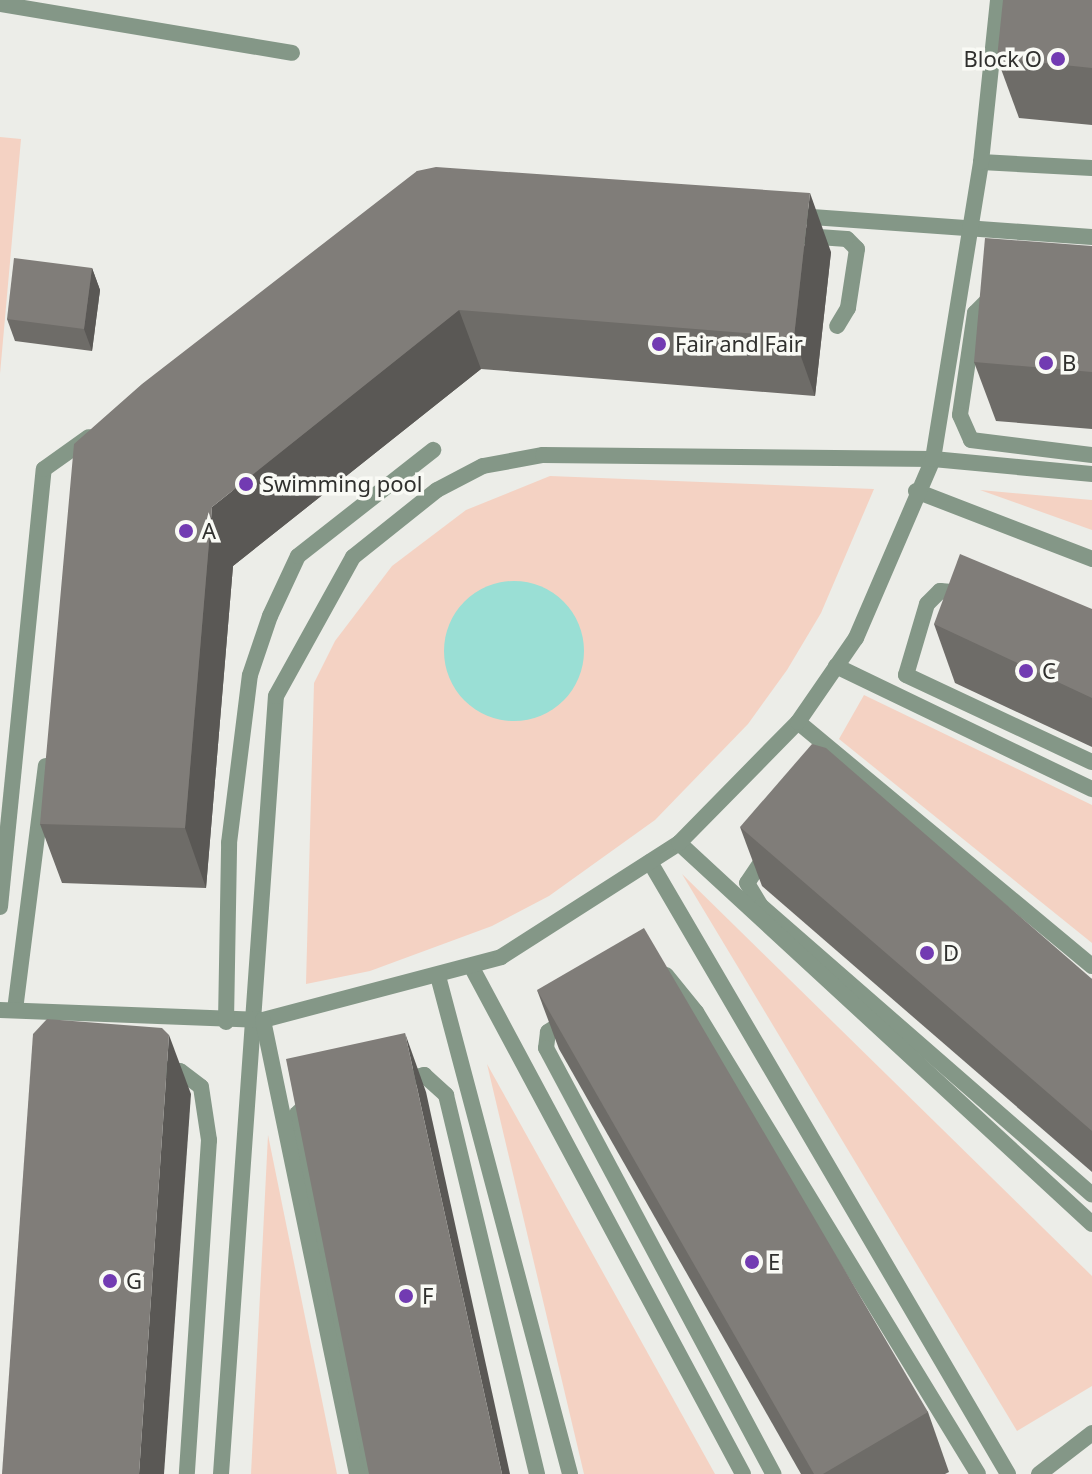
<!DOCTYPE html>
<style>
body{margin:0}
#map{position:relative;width:1092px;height:1474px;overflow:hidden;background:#ecede8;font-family:"Noto Sans",sans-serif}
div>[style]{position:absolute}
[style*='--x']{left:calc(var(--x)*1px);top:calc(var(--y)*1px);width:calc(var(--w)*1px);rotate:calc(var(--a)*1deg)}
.green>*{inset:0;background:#f4d2c3}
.water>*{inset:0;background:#9adfd5}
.round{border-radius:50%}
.lane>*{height:16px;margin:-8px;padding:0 8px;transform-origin:8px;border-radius:8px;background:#849787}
.street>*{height:16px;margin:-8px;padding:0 8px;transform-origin:8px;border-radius:8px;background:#849787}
.wall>*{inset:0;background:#6e6c68}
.shaded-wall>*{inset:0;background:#5a5855}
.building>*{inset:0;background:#807d79}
.dots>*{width:22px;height:22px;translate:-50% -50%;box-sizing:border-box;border:4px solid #f9faf5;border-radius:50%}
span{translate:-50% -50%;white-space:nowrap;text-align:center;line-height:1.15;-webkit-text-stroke:7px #f9faf5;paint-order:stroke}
.poi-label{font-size:22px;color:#30302e}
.right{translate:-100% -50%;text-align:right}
.left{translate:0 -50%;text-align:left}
</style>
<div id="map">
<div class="green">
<i style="clip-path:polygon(0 137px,21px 139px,0 374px)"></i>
<i style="clip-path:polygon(550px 476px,874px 489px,821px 613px,787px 670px,748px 724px,655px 820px,549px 896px,492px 926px,370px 971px,306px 984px,314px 683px,335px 641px,392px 566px,466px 510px)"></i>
<i style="clip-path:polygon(980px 490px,1092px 500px,1092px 530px)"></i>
<i style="clip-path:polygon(864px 695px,1092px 805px,1092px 943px,839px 739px)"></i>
<i style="clip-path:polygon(682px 874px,1092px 1276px,1092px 1386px,1017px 1431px)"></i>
<i style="clip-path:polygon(487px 1064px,715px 1474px,584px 1474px)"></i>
<i style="clip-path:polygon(268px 1135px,337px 1474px,251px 1474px)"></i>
</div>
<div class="water">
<i class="round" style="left:444px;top:581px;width:140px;height:140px"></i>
</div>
<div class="lane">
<i style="--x:804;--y:236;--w:43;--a:4"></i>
<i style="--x:847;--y:239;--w:14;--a:45"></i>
<i style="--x:857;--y:249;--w:60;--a:98.7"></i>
<i style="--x:848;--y:308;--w:21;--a:121"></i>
<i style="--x:994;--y:294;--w:27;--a:135"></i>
<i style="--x:975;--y:313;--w:103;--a:98.4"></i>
<i style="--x:960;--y:415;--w:27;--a:66"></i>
<i style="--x:971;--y:440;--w:122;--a:7.1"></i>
<i style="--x:964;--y:593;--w:24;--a:-175"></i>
<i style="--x:940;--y:591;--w:18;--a:135"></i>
<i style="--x:927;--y:604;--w:74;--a:106.5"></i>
<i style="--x:906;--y:675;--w:205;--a:25.1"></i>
<i style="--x:768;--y:852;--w:37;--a:124"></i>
<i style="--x:747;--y:883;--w:27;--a:59"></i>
<i style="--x:761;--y:906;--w:439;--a:41.1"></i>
<i style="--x:666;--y:975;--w:48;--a:51"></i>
<i style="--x:696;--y:1012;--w:541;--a:58.6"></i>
<i style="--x:15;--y:1010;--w:246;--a:-82.8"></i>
<i style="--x:568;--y:1019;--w:24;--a:147"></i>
<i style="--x:548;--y:1032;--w:16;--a:97"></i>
<i style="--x:546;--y:1048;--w:483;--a:61.9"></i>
<i style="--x:165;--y:1069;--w:15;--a:8"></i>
<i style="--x:180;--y:1071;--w:26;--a:37"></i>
<i style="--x:201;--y:1087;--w:54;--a:81.4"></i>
<i style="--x:209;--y:1140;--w:335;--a:93.8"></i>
<i style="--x:401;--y:1080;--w:24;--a:-12"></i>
<i style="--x:424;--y:1075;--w:30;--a:42"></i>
<i style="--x:446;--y:1095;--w:390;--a:76.5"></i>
<i style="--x:312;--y:1099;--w:21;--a:135"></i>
<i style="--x:297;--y:1114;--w:24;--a:90"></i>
<i style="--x:297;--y:1138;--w:343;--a:78.1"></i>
<i style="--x:221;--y:1474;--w:780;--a:-85.96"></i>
<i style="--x:276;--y:696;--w:159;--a:-61"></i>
<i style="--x:353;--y:557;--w:107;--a:-38.6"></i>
<i style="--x:437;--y:490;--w:52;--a:-27.6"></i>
<i style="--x:483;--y:466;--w:61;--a:-10.4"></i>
<i style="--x:543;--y:455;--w:390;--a:0.6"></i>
</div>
<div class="street">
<i style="--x:0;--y:4;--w:296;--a:9.5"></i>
<i style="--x:981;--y:162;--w:111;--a:3.1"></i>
<i style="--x:798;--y:216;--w:295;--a:4.1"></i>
<i style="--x:933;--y:459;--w:160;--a:5.4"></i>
<i style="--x:916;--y:491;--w:189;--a:21.1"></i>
<i style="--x:836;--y:666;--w:284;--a:25.7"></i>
<i style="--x:798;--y:722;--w:382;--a:39.7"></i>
<i style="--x:679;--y:843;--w:562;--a:42.69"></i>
<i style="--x:650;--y:862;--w:709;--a:59.67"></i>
<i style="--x:0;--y:907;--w:440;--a:-84.3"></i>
<i style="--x:44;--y:469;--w:55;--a:-35.4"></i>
<i style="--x:471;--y:966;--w:576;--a:61.83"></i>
<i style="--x:438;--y:976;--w:515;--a:75.15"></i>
<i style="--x:0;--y:1010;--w:263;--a:2.2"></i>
<i style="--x:263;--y:1020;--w:246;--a:-14.8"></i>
<i style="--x:501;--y:957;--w:211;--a:-32.6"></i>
<i style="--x:679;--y:843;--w:170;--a:-45.5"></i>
<i style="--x:798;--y:722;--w:102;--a:-55.4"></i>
<i style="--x:856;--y:638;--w:195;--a:-66.7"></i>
<i style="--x:933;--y:459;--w:301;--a:-80.8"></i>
<i style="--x:981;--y:162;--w:163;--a:-84"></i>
<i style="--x:263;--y:1020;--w:464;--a:78.3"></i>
<i style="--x:226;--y:1022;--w:179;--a:-89"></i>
<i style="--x:229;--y:843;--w:169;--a:-82.9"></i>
<i style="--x:250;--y:675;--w:62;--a:-71.3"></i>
<i style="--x:270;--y:616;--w:66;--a:-65"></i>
<i style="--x:298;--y:556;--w:172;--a:-38.1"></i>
<i style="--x:1039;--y:1474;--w:67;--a:-37.7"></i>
</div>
<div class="wall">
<i style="clip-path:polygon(1092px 0,1092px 125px,1019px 118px,997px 58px)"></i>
<i style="clip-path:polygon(417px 171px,831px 252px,815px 396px,481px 369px,233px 566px,206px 888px,62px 883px,40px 824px)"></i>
<i style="clip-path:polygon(1092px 246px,1092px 429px,996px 421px,974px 362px)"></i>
<i style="clip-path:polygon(92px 268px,100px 290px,92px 351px,15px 341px,7px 319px)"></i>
<i style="clip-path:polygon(1092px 609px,1092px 747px,955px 683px,934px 624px)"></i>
<i style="clip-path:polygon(740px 827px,1092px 979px,1092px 1172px,762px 886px)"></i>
<i style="clip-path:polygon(537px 990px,928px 1412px,949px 1472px,945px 1474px,801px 1474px,559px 1049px)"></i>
</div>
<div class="shaded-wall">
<i style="clip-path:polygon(810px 193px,831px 252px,815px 396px,794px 337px)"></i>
<i style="clip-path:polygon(92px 268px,100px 290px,92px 351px,84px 329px)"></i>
<i style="clip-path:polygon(459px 310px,481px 369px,233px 566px,206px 888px,185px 828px,212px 507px)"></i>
<i style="clip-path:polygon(405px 1033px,426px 1092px,510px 1474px,502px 1474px)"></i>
<i style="clip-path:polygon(169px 1035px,191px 1094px,164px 1474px,139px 1474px)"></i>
</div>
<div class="building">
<i style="clip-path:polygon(1003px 0,1092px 0,1092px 68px,997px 58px)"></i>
<i style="clip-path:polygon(436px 167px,810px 193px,794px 337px,459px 310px,212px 507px,185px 828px,40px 824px,74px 444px,142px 384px,417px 171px)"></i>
<i style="clip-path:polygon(985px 238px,1092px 246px,1092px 372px,974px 362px)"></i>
<i style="clip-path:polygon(14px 258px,92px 268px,84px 329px,7px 319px)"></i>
<i style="clip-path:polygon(960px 554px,1092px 609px,1092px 698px,934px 624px)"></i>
<i style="clip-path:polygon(812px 744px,826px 748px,1092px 979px,1092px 1131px,740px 827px)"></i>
<i style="clip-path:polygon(644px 928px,928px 1412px,823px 1474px,814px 1474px,537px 990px)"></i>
<i style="clip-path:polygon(47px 1019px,162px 1028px,169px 1035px,139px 1474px,2px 1474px,33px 1034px)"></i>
<i style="clip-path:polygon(405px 1033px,502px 1474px,369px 1474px,286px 1059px)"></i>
</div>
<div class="dots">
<i style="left:1058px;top:59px;background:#723bb2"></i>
<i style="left:659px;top:344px;background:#723bb2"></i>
<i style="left:1046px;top:363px;background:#723bb2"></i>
<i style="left:246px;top:484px;background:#723bb2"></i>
<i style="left:186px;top:531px;background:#723bb2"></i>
<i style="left:1026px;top:671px;background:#723bb2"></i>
<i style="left:927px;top:953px;background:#723bb2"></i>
<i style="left:752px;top:1262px;background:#723bb2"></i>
<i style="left:110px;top:1281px;background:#723bb2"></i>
<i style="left:406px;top:1296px;background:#723bb2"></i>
</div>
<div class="poi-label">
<span class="right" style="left:1042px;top:59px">Block O</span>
<span class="left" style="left:675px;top:344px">Fair and Fair</span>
<span class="left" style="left:1062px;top:363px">B</span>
<span class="left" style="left:262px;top:484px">Swimming pool</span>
<span class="left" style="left:202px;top:531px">A</span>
<span class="left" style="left:1042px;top:671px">C</span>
<span class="left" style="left:943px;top:953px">D</span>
<span class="left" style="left:768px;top:1262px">E</span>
<span class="left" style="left:126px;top:1281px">G</span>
<span class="left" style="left:422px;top:1296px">F</span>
</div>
</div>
